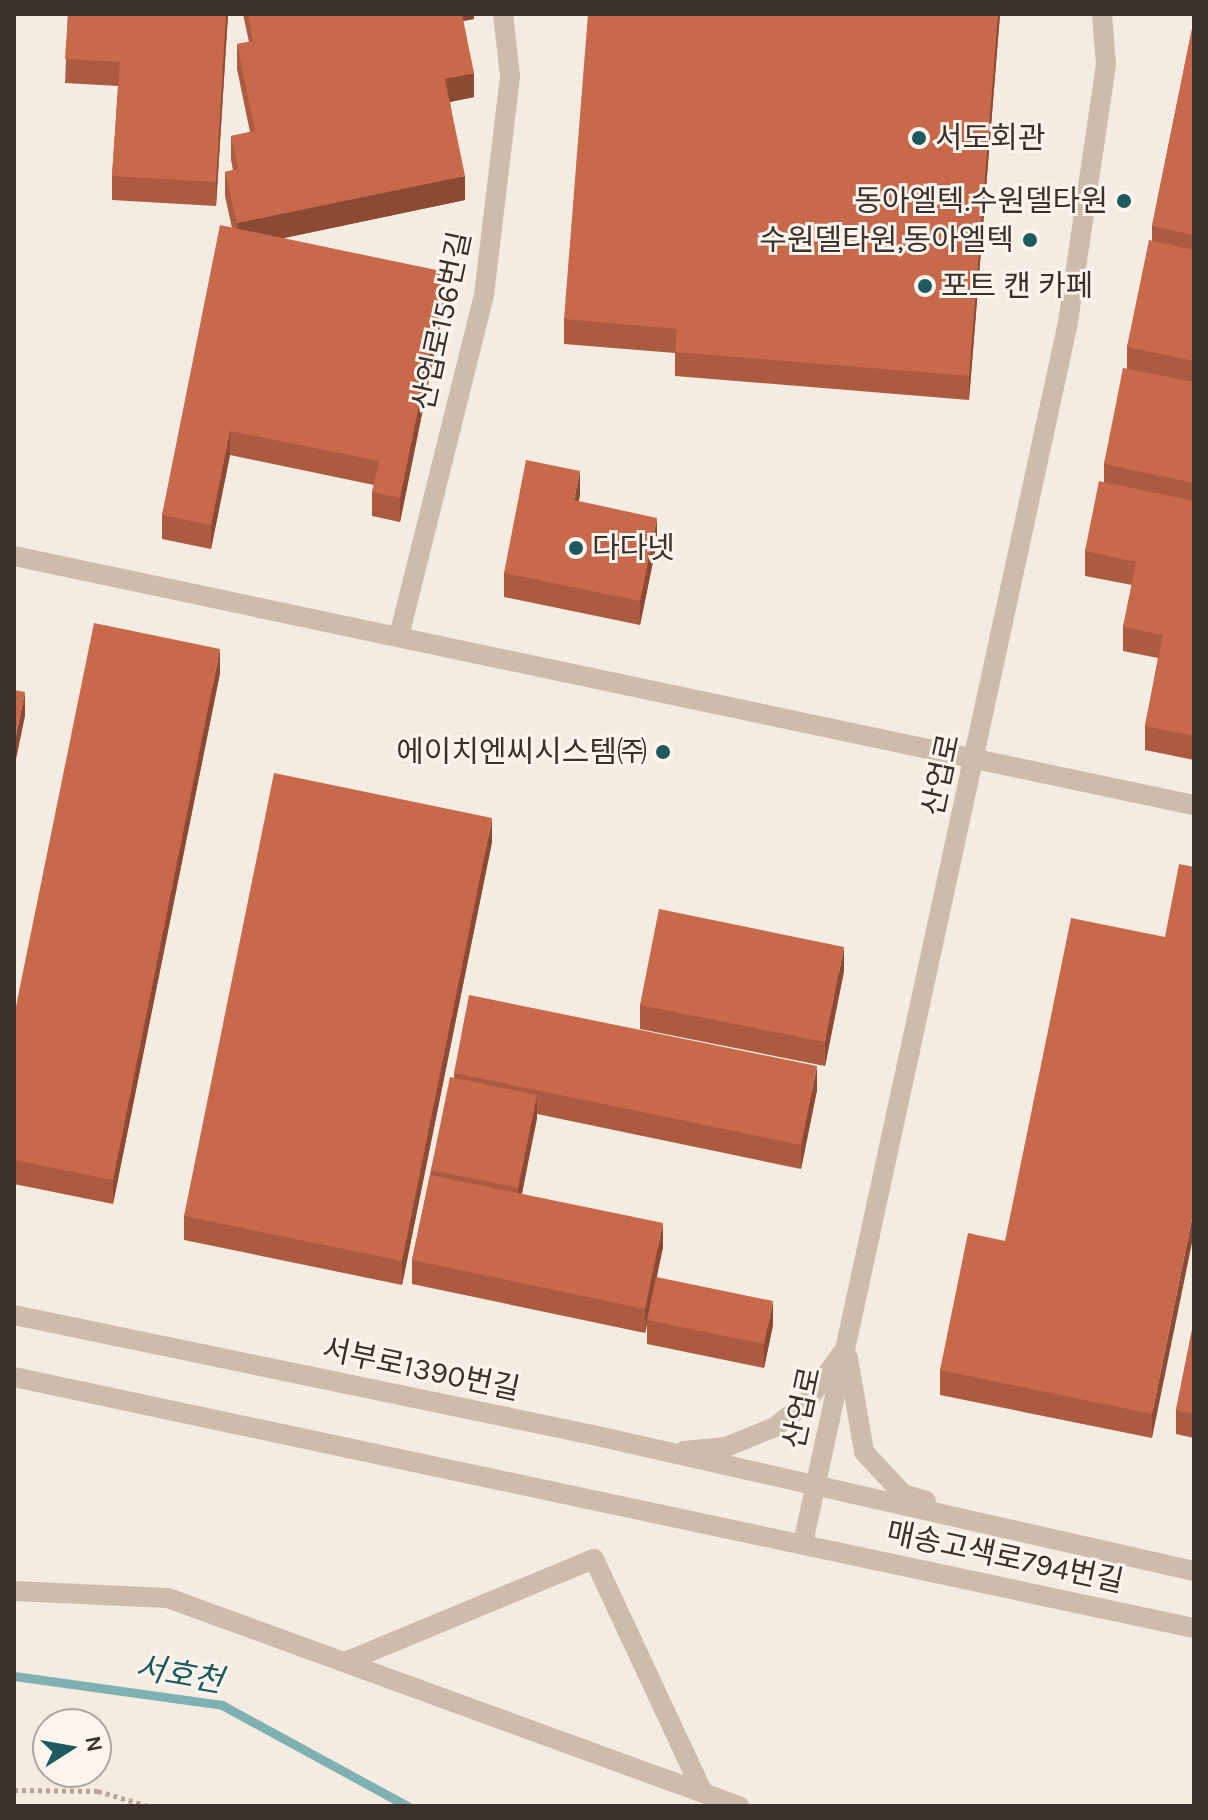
<!DOCTYPE html>
<meta charset="utf-8">
<style>
body{margin:0}
#map{position:relative;width:1208px;height:1820px;overflow:hidden;background:#f4ebe1;font-family:Karla,"Noto Sans KR",sans-serif}
div>[style]{position:absolute}
[style*='--x']{left:calc(var(--x)*1px);top:calc(var(--y)*1px);width:calc(var(--w)*1px);rotate:calc(var(--a)*1deg)}
.stream>*{height:9px;margin:-4.5px;padding:0 4.5px;transform-origin:4.5px;border-radius:4.5px;background:#7fb0b2}
.path>*{height:5px;margin-top:-2.5px;transform-origin:0;background:repeating-linear-gradient(90deg,#b9a596 0 4px,transparent 0 8px)}
.minor>*{height:20px;margin:-10px;padding:0 10px;transform-origin:10px;border-radius:10px;background:#cdbbac}
.wall>*{inset:0;background:#ac5a40}
.shaded-wall>*{inset:0;background:#8c4a34}
.building>*{inset:0;background:#c8694b}
.dots>*{width:22px;height:22px;translate:-50% -50%;box-sizing:border-box;border:4px solid #fbf5ee;border-radius:50%}
span{translate:-50% -50%;white-space:nowrap;text-align:center;line-height:1.15;-webkit-text-stroke:6px #fbf5ee;paint-order:stroke}
.poi-label{font-size:30px;color:#3b302b}
.left{translate:0 -50%;text-align:left}
.right{translate:-100% -50%;text-align:right}
.street-label{font-size:30px;color:#3b302b}
.water-label{font-size:32px;color:#1f5a5e;font-style:italic}
.frame{position:absolute;inset:0;border:16px solid #3b302b;pointer-events:none}
.north{position:absolute;left:32px;top:1708px;width:80px;height:80px;box-sizing:border-box;background:#fbf5ee;border:2px solid #aea6a0;border-radius:50%;rotate:79deg;font-size:22px;font-weight:700;line-height:32px;text-align:center;color:#3b302b}
.north::after{content:'';display:block;margin:auto;width:28px;height:36px;background:#1f5a5e;clip-path:polygon(50% 0,100% 100%,50% 72%,0 100%)}
</style>
<div id="map">
<div class="stream">
<i style="--x:14;--y:1676;--w:210;--a:7.9"></i>
<i style="--x:222;--y:1705;--w:211;--a:28.6"></i>
</div>
<div class="path">
<i style="--x:14;--y:1790;--w:84;--a:0.7"></i>
<i style="--x:98;--y:1791;--w:52;--a:16.7"></i>
</div>
<div class="minor">
<i style="--x:14;--y:556;--w:1206;--a:11.92"></i>
<i style="--x:399;--y:636;--w:351;--a:-76"></i>
<i style="--x:484;--y:295;--w:221;--a:-83.2"></i>
<i style="--x:510;--y:76;--w:62;--a:-96.4"></i>
<i style="--x:14;--y:1315;--w:591;--a:11.71"></i>
<i style="--x:593;--y:1435;--w:616;--a:12.75"></i>
<i style="--x:848;--y:1358;--w:95;--a:80.3"></i>
<i style="--x:864;--y:1452;--w:57;--a:47.1"></i>
<i style="--x:903;--y:1494;--w:24;--a:17"></i>
<i style="--x:14;--y:1377;--w:1206;--a:12.01"></i>
<i style="--x:684;--y:1451;--w:42;--a:-5.4"></i>
<i style="--x:726;--y:1447;--w:53;--a:-22.2"></i>
<i style="--x:775;--y:1427;--w:39;--a:-38"></i>
<i style="--x:806;--y:1403;--w:62;--a:-54.2"></i>
<i style="--x:803;--y:1543;--w:1249;--a:-77.75"></i>
<i style="--x:1068;--y:322;--w:261;--a:-81.6"></i>
<i style="--x:1106;--y:64;--w:50;--a:-94.6"></i>
<i style="--x:14;--y:1591;--w:154;--a:2.6"></i>
<i style="--x:168;--y:1598;--w:608;--a:20.02"></i>
<i style="--x:345;--y:1662;--w:269;--a:-22.5"></i>
<i style="--x:594;--y:1559;--w:258;--a:65"></i>
</div>
<div class="wall">
<i style="clip-path:polygon(68px 14px,228px 14px,216px 206px,112px 200px,112px 176px,118px 86px,65px 83px)"></i>
<i style="clip-path:polygon(243px 14px,474px 14px,474px 19px,463px 21px,474px 97px,450px 102px,465px 200px,282px 238px,446px 296px,400px 522px,372px 516px,372px 492px,374px 485px,230px 455px,211px 549px,162px 539px,162px 515px,232px 228px,225px 196px,225px 172px,233px 170px,231px 160px,231px 136px,250px 132px,237px 69px,237px 44px,249px 42px)"></i>
<i style="clip-path:polygon(1000px 14px,969px 400px,675px 376px,675px 353px,564px 344px,564px 319px)"></i>
<i style="clip-path:polygon(1194px 19px,1194px 760px,1145px 750px,1145px 726px,1158px 658px,1123px 651px,1123px 627px,1132px 585px,1085px 576px,1085px 551px,1104px 482px,1104px 464px,1127px 368px,1127px 347px,1152px 241px,1152px 226px)"></i>
<i style="clip-path:polygon(580px 495px,578px 501px,657px 542px,640px 625px,504px 597px,504px 573px)"></i>
<i style="clip-path:polygon(220px 673px,113px 1204px,14px 1184px,14px 1016px)"></i>
<i style="clip-path:polygon(492px 842px,402px 1285px,184px 1240px,184px 1216px)"></i>
<i style="clip-path:polygon(1165px 937px,1152px 1438px,940px 1395px,940px 1370px,1005px 1241px)"></i>
<i style="clip-path:polygon(844px 971px,825px 1066px,640px 1029px,640px 1005px)"></i>
<i style="clip-path:polygon(454px 1073px,817px 1090px,801px 1169px,537px 1114px,522px 1194px,663px 1247px,656px 1277px,773px 1325px,764px 1368px,647px 1344px,647px 1325px,645px 1333px,412px 1284px,412px 1260px,431px 1170px,454px 1078px)"></i>
<i style="clip-path:polygon(1194px 1320px,1194px 1438px,1176px 1434px,1176px 1410px)"></i>
</div>
<div class="shaded-wall">
<i style="clip-path:polygon(226px 14px,228px 14px,216px 206px,216px 182px)"></i>
<i style="clip-path:polygon(458px 14px,474px 14px,474px 19px,458px 22px)"></i>
<i style="clip-path:polygon(998px 14px,1000px 14px,969px 400px,969px 376px)"></i>
<i style="clip-path:polygon(474px 73px,474px 97px,445px 103px,445px 79px)"></i>
<i style="clip-path:polygon(465px 176px,465px 200px,237px 248px,237px 223px)"></i>
<i style="clip-path:polygon(446px 272px,446px 296px,400px 522px,400px 498px)"></i>
<i style="clip-path:polygon(230px 431px,230px 455px,211px 549px,211px 525px)"></i>
<i style="clip-path:polygon(580px 471px,580px 495px,574px 525px,574px 500px)"></i>
<i style="clip-path:polygon(657px 518px,657px 542px,640px 625px,640px 601px)"></i>
<i style="clip-path:polygon(220px 649px,220px 673px,113px 1204px,113px 1180px)"></i>
<i style="clip-path:polygon(25px 692px,25px 716px,14px 769px,14px 745px)"></i>
<i style="clip-path:polygon(492px 818px,492px 842px,402px 1285px,402px 1261px)"></i>
<i style="clip-path:polygon(844px 947px,844px 971px,825px 1066px,825px 1042px)"></i>
<i style="clip-path:polygon(817px 1066px,817px 1090px,801px 1169px,801px 1145px)"></i>
<i style="clip-path:polygon(537px 1095px,537px 1119px,518px 1212px,518px 1188px)"></i>
<i style="clip-path:polygon(1194px 1209px,1194px 1233px,1152px 1438px,1152px 1414px)"></i>
<i style="clip-path:polygon(663px 1223px,663px 1247px,648px 1320px,647px 1320px,645px 1333px,645px 1309px)"></i>
<i style="clip-path:polygon(773px 1301px,773px 1325px,764px 1368px,764px 1344px)"></i>
</div>
<div class="building">
<i style="clip-path:polygon(68px 14px,226px 14px,216px 182px,112px 176px,120px 62px,65px 59px)"></i>
<i style="clip-path:polygon(248px 14px,462px 14px,474px 73px,445px 79px,465px 176px,237px 223px,225px 172px,238px 169px,231px 136px,255px 131px,237px 44px,253px 41px)"></i>
<i style="clip-path:polygon(588px 14px,998px 14px,969px 376px,675px 352px,677px 329px,564px 319px)"></i>
<i style="clip-path:polygon(1194px 19px,1194px 235px,1152px 226px)"></i>
<i style="clip-path:polygon(220px 225px,446px 272px,400px 498px,372px 492px,379px 461px,230px 431px,211px 525px,162px 515px)"></i>
<i style="clip-path:polygon(1149px 240px,1194px 250px,1194px 361px,1127px 347px)"></i>
<i style="clip-path:polygon(1123px 368px,1194px 382px,1194px 483px,1104px 464px)"></i>
<i style="clip-path:polygon(526px 460px,580px 471px,574px 500px,657px 518px,640px 601px,504px 573px)"></i>
<i style="clip-path:polygon(1099px 481px,1194px 501px,1194px 736px,1145px 726px,1163px 635px,1123px 627px,1136px 562px,1085px 551px)"></i>
<i style="clip-path:polygon(94px 623px,220px 649px,113px 1180px,14px 1160px,14px 1016px)"></i>
<i style="clip-path:polygon(14px 690px,25px 692px,14px 745px)"></i>
<i style="clip-path:polygon(274px 773px,492px 818px,402px 1261px,184px 1216px)"></i>
<i style="clip-path:polygon(1179px 864px,1194px 867px,1194px 1209px,1152px 1414px,940px 1370px,968px 1233px,1005px 1241px,1071px 918px,1165px 937px)"></i>
<i style="clip-path:polygon(659px 909px,844px 947px,825px 1042px,640px 1005px)"></i>
<i style="clip-path:polygon(469px 995px,817px 1066px,801px 1145px,454px 1073px)"></i>
<i style="clip-path:polygon(450px 1077px,537px 1095px,518px 1188px,431px 1170px)"></i>
<i style="clip-path:polygon(430px 1175px,663px 1223px,645px 1309px,412px 1260px)"></i>
<i style="clip-path:polygon(656px 1277px,773px 1301px,764px 1344px,647px 1320px)"></i>
<i style="clip-path:polygon(1194px 1320px,1194px 1414px,1176px 1410px)"></i>
</div>
<div class="dots">
<i style="left:919px;top:138px;background:#1f5a5e"></i>
<i style="left:1124px;top:201px;background:#1f5a5e"></i>
<i style="left:1030px;top:240px;background:#1f5a5e"></i>
<i style="left:925px;top:286px;background:#1f5a5e"></i>
<i style="left:576px;top:548px;background:#1f5a5e"></i>
<i style="left:663px;top:752px;background:#1f5a5e"></i>
</div>
<div class="poi-label">
<span class="left" style="left:935px;top:138px">서도회관</span>
<span class="right" style="left:1108px;top:201px">동아엘텍.수원델타원</span>
<span class="right" style="left:1014px;top:240px">수원델타원,동아엘텍</span>
<span class="left" style="left:941px;top:286px">포트 캔 카페</span>
<span class="left" style="left:592px;top:548px">다다넷</span>
<span class="right" style="left:647px;top:752px">에이치엔씨시스템㈜</span>
</div>
<div class="street-label">
<span style="left:442px;top:321px;rotate:-78deg">산업로156번길</span>
<span style="left:941px;top:775px;rotate:-78deg">산업로</span>
<span style="left:421px;top:1369px;rotate:12deg">서부로1390번길</span>
<span style="left:802px;top:1408px;rotate:-78deg">산업로</span>
<span style="left:1005px;top:1557px;rotate:12deg">매송고색로794번길</span>
</div>
<div class="water-label">
<span style="left:179px;top:1675px;rotate:10deg">서호천</span>
</div>
<div class="frame"></div>
<div class="north">N</div>
</div>
